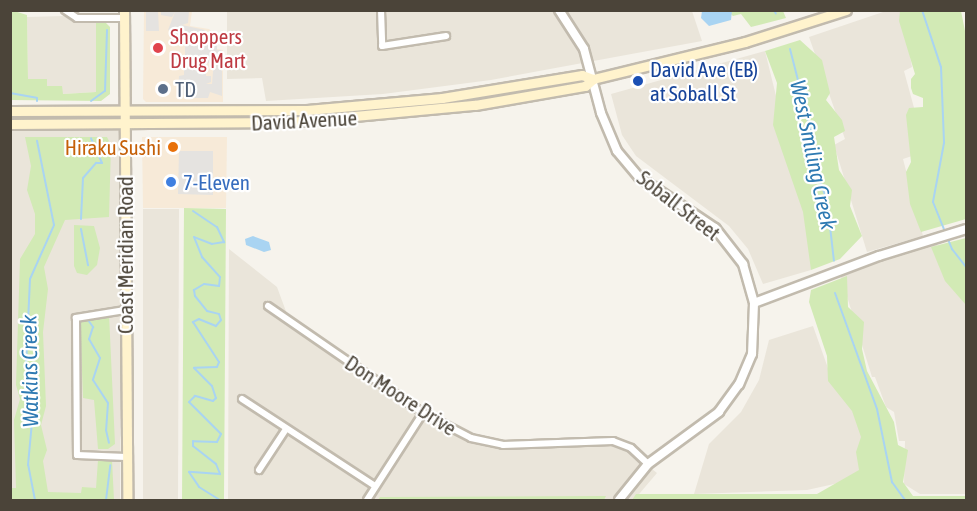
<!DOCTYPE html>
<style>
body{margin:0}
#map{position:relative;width:977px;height:511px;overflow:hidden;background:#f6f3ec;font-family:"Asap Condensed",sans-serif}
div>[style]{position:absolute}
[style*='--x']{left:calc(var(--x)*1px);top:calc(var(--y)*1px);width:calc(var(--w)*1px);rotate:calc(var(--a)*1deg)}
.residential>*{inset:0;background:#eae5da}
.commercial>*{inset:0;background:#f7ead8}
.green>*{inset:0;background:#d2eab5}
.parking>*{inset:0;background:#e5e3e0}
.water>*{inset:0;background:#a9d4f2}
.stream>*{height:2px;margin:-1px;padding:0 1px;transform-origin:1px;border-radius:1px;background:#a9d4f2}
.roads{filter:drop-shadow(2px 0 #c2bbae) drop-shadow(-2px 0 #c2bbae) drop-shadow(0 2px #c2bbae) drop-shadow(0 -2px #c2bbae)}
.minor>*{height:6px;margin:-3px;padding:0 3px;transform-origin:3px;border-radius:3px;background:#fff}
.tertiary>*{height:8px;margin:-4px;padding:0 4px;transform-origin:4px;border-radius:4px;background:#fff}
.secondary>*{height:9px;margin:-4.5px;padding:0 4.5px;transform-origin:4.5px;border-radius:4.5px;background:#fff3cd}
.dots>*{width:16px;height:16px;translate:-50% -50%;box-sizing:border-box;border:3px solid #fff;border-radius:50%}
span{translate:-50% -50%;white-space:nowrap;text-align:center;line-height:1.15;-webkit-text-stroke:4.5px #fff;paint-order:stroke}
.health-label{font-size:21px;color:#be3a42}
.left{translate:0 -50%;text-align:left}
.transit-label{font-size:21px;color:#164399}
.service-label{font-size:21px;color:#4e5e75}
.street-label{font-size:21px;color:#4b4439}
.food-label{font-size:21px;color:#c56008}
.right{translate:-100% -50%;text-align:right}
.shop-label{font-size:21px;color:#366cbe}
.water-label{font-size:22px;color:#2e7ab2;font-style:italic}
.frame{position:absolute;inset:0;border:12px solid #4b4439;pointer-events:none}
</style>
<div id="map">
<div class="residential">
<i style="clip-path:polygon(227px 11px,692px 11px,702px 41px,491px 80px,383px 94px,266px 101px,262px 78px,227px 79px)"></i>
<i style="clip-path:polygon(886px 11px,902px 11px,912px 67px,904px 71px,916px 115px,918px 154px,903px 159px,923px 236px,867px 252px,834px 145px,845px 139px,809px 37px)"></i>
<i style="clip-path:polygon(64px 16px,75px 23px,96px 23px,96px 92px,62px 94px,62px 86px,47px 86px,47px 79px,28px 79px,27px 17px)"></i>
<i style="clip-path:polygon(765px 51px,812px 243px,811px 270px,763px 284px,748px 249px,729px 226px,636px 156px,622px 135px,611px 94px)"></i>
<i style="clip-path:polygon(10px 130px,123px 130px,120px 500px,11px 500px)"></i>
<i style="clip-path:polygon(143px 209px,179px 209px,178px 500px,143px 500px)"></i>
<i style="clip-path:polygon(936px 243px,949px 277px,966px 305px,966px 494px,920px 494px,904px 484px,905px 441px,899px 441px,894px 412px,886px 407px,875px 377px,872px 377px,840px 274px)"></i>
<i style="clip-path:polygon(229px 249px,277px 287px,287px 314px,423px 413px,487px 443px,619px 443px,657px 473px,634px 500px,228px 500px)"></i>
<i style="clip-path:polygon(813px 326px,829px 371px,852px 407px,868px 456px,866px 477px,807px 490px,694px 494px,709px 444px,741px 412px,759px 380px,769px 340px)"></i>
</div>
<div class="commercial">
<i style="clip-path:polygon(144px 11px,192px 11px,190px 26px,209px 29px,217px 36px,217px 49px,223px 50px,223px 102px,146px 102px,143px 99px)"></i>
<i style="clip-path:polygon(142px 137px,227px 137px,226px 208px,143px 208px)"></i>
</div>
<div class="green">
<i style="clip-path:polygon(11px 10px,27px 15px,28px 79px,47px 79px,47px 86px,62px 86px,63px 94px,96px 92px,96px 23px,106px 23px,110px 27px,110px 94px,101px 101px,11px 100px)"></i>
<i style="clip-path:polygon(728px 11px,783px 11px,786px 18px,751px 27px,741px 14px,733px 16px)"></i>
<i style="clip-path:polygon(900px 11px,961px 11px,966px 36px,966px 219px,921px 232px,910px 204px,906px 172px,911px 162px,906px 115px,909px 108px,923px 107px,923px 98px,913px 94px,911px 88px,911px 79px,915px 74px,899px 21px)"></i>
<i style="clip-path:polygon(800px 40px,822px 60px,830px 93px,826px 100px,842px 120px,845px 131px,834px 137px,839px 170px,852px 190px,850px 206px,862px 236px,840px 259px,811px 270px,803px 212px,773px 125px,777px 83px,765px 51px)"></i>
<i style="clip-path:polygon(25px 137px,107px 137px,111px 145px,109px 217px,65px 220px,44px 267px,48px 289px,43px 332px,46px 406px,41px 425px,47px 450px,43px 461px,48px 492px,81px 493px,82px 487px,96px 488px,98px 460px,112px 460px,114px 500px,11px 500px,11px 488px,16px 488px,14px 420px,20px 399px,16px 385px,20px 259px,35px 234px,35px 214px,27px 190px,31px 166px)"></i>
<i style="clip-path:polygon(184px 208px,226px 209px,224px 499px,312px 500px,182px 500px)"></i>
<i style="clip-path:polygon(74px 225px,94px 226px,100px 248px,97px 265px,87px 275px,77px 273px,74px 266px)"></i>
<i style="clip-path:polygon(966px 238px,966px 305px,945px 281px,931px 247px)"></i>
<i style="clip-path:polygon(847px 276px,848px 307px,864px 322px,862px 349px,867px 371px,894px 422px,898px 445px,908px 450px,903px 482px,913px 496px,966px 496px,966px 500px,632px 500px,636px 494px,817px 494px,859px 470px,856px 452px,861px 437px,852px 411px,828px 381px,827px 356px,809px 302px,811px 290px)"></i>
<i style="clip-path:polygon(109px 314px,115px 444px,108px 449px,98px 449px,94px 400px,83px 398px,80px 321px,82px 316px)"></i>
<i style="clip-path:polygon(606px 496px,604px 500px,378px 500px,380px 497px)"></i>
</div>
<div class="parking">
<i style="clip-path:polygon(146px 11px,158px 11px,159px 31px,146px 31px)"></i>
<i style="clip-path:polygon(161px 11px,189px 11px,188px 23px,182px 25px,205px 30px,205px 42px,199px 42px,199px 48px,203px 50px,203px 44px,217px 44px,217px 50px,222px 50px,222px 96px,210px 92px,208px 98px,190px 98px,178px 92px,179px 76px,184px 75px,184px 67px,206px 70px,206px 76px,211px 76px,211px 82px,206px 84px,212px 84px,214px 60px,210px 58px,209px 63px,190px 63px,190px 58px,185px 58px,185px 38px,191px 36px,168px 30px,175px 12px,172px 17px,161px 15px)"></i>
<i style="clip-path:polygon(179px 151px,213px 151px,213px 195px,178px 194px)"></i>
</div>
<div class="water">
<i style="clip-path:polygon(732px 10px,731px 20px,709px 26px,701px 18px,702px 11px)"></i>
<i style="clip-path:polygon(253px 236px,269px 242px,271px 250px,264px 252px,246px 245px,245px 239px)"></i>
</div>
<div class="stream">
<i style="--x:774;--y:10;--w:4;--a:63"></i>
<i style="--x:922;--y:10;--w:60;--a:71.6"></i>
<i style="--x:941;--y:67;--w:76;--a:87.7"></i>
<i style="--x:944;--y:143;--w:60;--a:100.6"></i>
<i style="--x:933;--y:202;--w:51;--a:68"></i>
<i style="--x:952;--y:249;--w:23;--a:52"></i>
<i style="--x:790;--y:49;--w:85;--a:75.6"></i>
<i style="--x:811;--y:131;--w:27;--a:90"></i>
<i style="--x:811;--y:158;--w:45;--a:69.1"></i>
<i style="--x:827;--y:200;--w:61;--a:83.5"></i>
<i style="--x:10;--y:93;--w:27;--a:10"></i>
<i style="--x:37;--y:98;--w:3;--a:90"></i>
<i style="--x:91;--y:101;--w:17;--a:-36"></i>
<i style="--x:105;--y:91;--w:61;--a:-88.1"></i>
<i style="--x:193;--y:211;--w:29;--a:34"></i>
<i style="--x:217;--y:227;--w:17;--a:65"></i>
<i style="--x:224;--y:242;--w:12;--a:171"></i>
<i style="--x:212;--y:244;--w:19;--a:-159"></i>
<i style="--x:194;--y:237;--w:22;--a:68"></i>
<i style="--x:202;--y:257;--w:27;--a:48"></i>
<i style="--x:220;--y:277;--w:9;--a:96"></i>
<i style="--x:219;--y:286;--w:15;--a:-172"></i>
<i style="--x:204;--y:284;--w:12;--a:149"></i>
<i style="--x:194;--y:290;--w:6;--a:81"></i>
<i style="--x:195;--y:296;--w:19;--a:51"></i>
<i style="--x:207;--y:311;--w:12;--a:14"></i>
<i style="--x:219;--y:314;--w:6;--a:72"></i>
<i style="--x:221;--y:320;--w:8;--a:130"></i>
<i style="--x:216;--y:326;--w:18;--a:-158"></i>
<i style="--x:199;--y:319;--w:7;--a:153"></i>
<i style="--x:193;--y:322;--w:48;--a:57"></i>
<i style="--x:219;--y:362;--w:5;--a:112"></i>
<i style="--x:217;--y:367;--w:23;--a:178"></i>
<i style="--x:194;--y:368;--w:25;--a:45"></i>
<i style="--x:212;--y:386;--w:13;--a:72"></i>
<i style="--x:216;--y:398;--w:4;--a:135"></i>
<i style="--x:213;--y:401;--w:19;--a:-164"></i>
<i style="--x:195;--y:396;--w:8;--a:135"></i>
<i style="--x:189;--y:402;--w:45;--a:45"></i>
<i style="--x:221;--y:434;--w:9;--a:117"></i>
<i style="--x:217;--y:442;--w:24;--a:-178"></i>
<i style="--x:193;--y:441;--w:5;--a:90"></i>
<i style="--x:193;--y:446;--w:29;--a:38"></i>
<i style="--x:216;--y:464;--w:11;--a:68"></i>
<i style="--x:220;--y:474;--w:31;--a:-176"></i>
<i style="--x:189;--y:472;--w:18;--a:56"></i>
<i style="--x:199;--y:487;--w:25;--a:32"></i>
<i style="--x:81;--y:219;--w:41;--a:-87.2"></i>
<i style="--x:83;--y:178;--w:20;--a:-49"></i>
<i style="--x:96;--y:163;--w:6;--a:0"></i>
<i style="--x:102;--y:163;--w:27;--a:-114"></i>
<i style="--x:81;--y:229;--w:37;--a:79"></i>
<i style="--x:835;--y:293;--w:123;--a:70.1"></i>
<i style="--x:877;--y:409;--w:75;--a:78.4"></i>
<i style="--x:892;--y:482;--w:22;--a:54"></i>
<i style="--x:88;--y:320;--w:9;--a:54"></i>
<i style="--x:93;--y:327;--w:13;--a:108"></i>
<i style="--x:89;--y:339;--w:22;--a:60"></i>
<i style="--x:100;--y:358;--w:23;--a:108"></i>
<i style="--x:93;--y:380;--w:27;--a:57"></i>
<i style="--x:108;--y:403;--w:27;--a:94"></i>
<i style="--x:106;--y:430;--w:13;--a:77"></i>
<i style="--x:35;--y:500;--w:36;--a:-101"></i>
<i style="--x:28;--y:465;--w:43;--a:-84.7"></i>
<i style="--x:32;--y:422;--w:55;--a:-96.2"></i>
<i style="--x:26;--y:367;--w:88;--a:-87.4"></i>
<i style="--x:30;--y:279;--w:59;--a:-66"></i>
<i style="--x:54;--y:225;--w:86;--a:-101.4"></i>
<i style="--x:106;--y:500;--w:35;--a:-83"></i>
</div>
<div class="roads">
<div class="minor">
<i style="--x:65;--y:10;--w:14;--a:34"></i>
<i style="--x:77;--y:18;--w:47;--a:0"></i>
<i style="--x:381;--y:10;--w:36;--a:88"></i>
<i style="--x:382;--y:46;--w:65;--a:-8.9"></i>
<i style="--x:268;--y:306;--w:188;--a:34.6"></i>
<i style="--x:423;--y:413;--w:54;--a:27.5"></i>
<i style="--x:471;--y:438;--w:33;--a:12"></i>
<i style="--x:503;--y:445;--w:110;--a:-2.1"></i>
<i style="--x:613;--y:441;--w:19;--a:21"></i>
<i style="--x:631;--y:448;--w:23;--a:43"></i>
<i style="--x:125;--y:310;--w:50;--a:170.7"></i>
<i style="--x:76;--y:318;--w:137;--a:89.6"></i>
<i style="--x:77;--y:455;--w:49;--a:2.3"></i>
<i style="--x:242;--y:399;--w:159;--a:33.2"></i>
<i style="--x:259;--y:470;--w:49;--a:-56.6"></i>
<i style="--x:367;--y:500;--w:103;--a:-57.2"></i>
</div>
<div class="tertiary">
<i style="--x:559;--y:10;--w:46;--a:57.3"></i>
<i style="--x:584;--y:49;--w:66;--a:75.1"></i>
<i style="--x:601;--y:113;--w:41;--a:67.2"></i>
<i style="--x:617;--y:151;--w:34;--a:50"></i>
<i style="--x:639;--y:177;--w:92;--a:33.9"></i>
<i style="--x:715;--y:228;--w:46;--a:52.1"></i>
<i style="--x:743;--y:264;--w:41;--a:74.2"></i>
<i style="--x:754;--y:303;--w:51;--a:92.2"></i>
<i style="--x:752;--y:354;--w:33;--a:113"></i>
<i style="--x:739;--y:384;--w:34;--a:126"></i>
<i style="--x:719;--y:412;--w:88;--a:143.8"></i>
<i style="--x:648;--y:464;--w:46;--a:128.9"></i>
<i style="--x:754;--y:303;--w:134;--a:-20.6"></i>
<i style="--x:879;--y:256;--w:91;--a:-17.2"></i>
</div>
<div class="secondary">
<i style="--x:124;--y:10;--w:490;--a:89.6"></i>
<i style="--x:10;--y:111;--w:297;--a:-0.2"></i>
<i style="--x:307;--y:110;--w:136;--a:-5.1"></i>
<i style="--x:442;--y:98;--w:142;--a:-9.3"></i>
<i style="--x:582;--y:75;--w:12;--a:20"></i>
<i style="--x:10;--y:124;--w:280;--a:-0.4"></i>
<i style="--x:290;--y:122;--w:186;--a:-5.3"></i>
<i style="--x:475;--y:105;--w:112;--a:-9.8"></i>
<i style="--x:585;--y:86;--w:11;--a:-41"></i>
<i style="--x:593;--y:79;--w:156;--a:-13.7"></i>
<i style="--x:745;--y:42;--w:106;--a:-17.6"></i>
</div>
</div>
<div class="dots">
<i style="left:158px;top:48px;background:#e0444e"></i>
<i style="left:638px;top:81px;background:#1a4fb4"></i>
<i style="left:163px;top:89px;background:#5c6f8a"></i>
<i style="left:173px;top:147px;background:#e8710a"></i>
<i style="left:171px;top:182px;background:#3f7fe0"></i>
</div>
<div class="health-label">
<span class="left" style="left:170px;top:48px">Shoppers<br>Drug Mart</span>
</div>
<div class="transit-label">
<span class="left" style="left:650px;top:81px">David Ave (EB)<br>at Soball St</span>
</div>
<div class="service-label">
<span class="left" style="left:175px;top:89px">TD</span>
</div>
<div class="street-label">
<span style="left:304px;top:120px;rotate:-3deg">David Avenue</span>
<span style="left:679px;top:205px;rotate:38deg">Soball Street</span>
<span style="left:125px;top:255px;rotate:-90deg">Coast Meridian Road</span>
<span style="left:401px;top:395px;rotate:33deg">Don Moore Drive</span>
</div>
<div class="food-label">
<span class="right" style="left:161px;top:147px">Hiraku Sushi</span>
</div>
<div class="shop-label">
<span class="left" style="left:183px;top:182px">7-Eleven</span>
</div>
<div class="water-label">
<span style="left:813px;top:155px;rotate:78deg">West Smiling Creek</span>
<span style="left:30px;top:371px;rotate:-91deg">Watkins Creek</span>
</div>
<div class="frame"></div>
</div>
